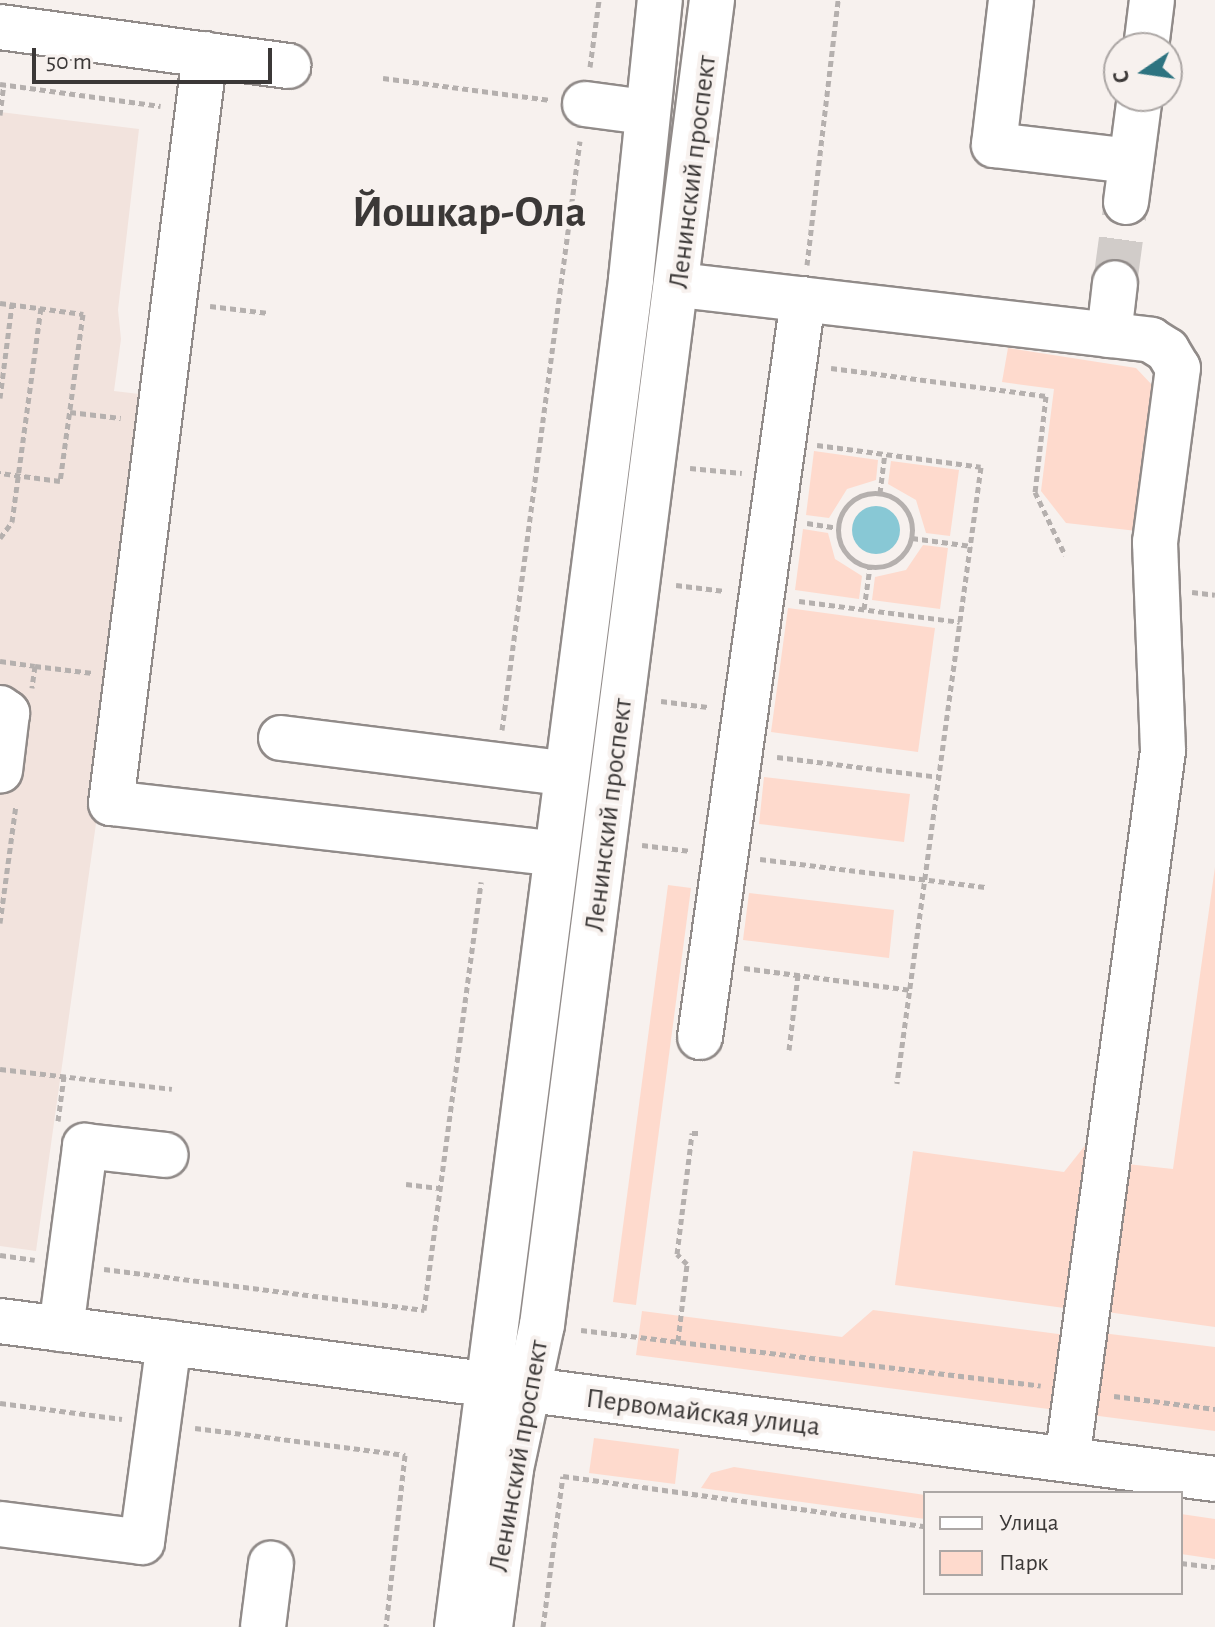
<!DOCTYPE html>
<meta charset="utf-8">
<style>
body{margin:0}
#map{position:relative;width:1215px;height:1627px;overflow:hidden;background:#f7f1ee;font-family:"Alegreya Sans",sans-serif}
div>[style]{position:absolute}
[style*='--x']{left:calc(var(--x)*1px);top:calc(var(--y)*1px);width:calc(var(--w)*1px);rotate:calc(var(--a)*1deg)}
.built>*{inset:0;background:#f2e3dd}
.green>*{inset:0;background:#fedacd}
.water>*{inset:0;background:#88c8d5}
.round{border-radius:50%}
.minor-tunnel>*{height:44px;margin-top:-22px;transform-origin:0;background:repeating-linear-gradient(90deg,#d1ccc9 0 44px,transparent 0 66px)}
.path>*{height:5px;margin-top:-2.5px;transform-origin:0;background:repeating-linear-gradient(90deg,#b5b0ae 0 6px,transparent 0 10px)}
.path>.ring{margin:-2.5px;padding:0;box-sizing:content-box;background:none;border:5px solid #b5b0ae;border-radius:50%}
.roads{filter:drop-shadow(2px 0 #918b89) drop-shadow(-2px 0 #918b89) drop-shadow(0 2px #918b89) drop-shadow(0 -2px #918b89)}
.minor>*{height:44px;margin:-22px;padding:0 22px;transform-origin:22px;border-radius:22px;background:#fff}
.major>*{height:44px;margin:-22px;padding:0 22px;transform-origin:22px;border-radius:22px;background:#fff}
span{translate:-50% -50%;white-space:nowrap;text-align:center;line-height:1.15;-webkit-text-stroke:8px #f7f1ee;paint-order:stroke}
.street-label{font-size:28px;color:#3b3837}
.town-label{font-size:44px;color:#3b3837;font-weight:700}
.legend{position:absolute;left:923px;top:1491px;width:260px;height:104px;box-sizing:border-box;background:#f7f1ee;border:2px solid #aca7a5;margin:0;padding:10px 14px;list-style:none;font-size:24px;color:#3b3837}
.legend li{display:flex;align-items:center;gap:16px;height:40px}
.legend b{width:40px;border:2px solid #aca7a5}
.north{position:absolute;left:1103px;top:32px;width:80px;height:80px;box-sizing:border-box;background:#f7f1ee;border:2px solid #aca7a5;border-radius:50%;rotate:257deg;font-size:22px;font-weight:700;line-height:32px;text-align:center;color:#3b3837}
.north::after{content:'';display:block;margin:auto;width:28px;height:36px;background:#2d7380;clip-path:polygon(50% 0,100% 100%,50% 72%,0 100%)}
.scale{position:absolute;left:32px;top:48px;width:240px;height:36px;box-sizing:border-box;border:4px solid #3b3837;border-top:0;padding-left:10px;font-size:24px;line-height:28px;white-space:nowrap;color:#3b3837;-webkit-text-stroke:6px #f7f1ee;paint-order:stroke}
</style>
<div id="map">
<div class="built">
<i style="clip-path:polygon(0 112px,139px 129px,118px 310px,121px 339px,114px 391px,156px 396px,36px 1251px,0 1246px)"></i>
</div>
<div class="green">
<i style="clip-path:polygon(1008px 348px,1136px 368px,1153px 386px,1137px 531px,1066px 523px,1041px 491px,1054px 389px,1002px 382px)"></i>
<i style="clip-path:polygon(814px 451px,878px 460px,876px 480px,847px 489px,829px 518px,806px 515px)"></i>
<i style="clip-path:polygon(891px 461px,959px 470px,950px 536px,926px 533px,916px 500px,888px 484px)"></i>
<i style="clip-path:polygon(803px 529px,828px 533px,835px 559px,862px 576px,859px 599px,795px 590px)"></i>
<i style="clip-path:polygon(923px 545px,948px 548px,940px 609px,872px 600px,875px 577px,906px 570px)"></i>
<i style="clip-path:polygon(788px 608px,935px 628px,918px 752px,771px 732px)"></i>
<i style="clip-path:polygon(764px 777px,910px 794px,904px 842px,759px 824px)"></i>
<i style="clip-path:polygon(1215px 867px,1215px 1327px,1107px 1312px,1127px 1164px,1173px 1169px)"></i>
<i style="clip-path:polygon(668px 885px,691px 888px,636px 1305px,613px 1302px)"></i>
<i style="clip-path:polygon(749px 893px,894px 910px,889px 958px,743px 940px)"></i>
<i style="clip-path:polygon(1087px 1143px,1095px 1144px,1072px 1309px,895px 1285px,913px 1151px,1064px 1172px)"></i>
<i style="clip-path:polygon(873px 1310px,1066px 1335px,1056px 1410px,636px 1355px,642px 1311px,842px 1337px)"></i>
<i style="clip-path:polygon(1102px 1333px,1215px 1347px,1215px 1431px,1091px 1415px)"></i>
<i style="clip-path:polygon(594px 1438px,679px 1449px,675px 1484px,589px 1473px)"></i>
<i style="clip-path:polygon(734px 1467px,925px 1495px,925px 1519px,701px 1488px,711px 1473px)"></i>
<i style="clip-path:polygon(1181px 1514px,1215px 1519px,1215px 1559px,1181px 1554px)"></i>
</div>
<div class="water">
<i class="round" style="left:852px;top:506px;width:48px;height:48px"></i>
</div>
<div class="minor-tunnel">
<i style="--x:1115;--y:283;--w:82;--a:-82.3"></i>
</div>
<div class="path">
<i style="--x:590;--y:67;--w:68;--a:-82.3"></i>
<i style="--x:383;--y:78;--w:167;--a:7.5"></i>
<i style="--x:0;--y:84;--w:162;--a:7.8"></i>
<i style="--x:0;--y:115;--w:31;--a:-83"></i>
<i style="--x:807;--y:265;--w:267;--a:-83.3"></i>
<i style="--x:0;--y:303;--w:84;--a:7.5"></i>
<i style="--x:83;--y:314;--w:169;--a:97.8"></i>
<i style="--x:60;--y:481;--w:61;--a:-172.4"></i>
<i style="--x:210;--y:306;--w:59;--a:6.8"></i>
<i style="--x:831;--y:368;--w:217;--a:7.4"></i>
<i style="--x:1046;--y:396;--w:97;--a:96.5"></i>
<i style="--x:1035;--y:492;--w:70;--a:64.5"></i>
<i style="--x:0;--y:398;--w:95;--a:-82.7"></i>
<i style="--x:70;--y:412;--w:51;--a:6.7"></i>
<i style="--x:817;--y:445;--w:165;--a:7.6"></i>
<i style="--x:981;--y:467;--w:622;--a:97.77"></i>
<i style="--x:690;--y:468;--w:52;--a:5.5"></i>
<i class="ring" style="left:838px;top:493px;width:69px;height:69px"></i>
<i style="--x:880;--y:493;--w:39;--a:-83"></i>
<i style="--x:807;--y:523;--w:30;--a:9"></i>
<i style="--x:0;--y:538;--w:20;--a:-53"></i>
<i style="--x:12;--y:522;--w:216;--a:-82.3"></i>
<i style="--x:912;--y:538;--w:60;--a:7.7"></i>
<i style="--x:676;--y:585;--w:49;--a:7"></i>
<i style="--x:1192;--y:592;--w:23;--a:7"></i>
<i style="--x:799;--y:601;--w:162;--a:7.4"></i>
<i style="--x:864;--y:609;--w:42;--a:-81.9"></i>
<i style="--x:0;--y:661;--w:35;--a:8"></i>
<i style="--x:35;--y:666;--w:22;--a:98"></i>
<i style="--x:35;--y:666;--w:58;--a:6.9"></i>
<i style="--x:661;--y:701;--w:47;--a:7.3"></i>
<i style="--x:502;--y:730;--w:594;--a:-82.46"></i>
<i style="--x:777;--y:757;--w:163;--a:7"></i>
<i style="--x:642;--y:845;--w:49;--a:7"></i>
<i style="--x:760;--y:859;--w:227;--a:7.1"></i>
<i style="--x:0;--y:923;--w:119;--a:-82.3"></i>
<i style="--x:744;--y:968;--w:167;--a:7.5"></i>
<i style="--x:789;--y:1050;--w:76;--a:-83.2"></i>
<i style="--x:0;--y:1069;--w:173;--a:6.6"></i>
<i style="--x:58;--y:1121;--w:45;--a:-82.4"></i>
<i style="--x:406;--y:1184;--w:34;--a:7"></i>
<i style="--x:0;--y:1255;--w:35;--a:8"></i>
<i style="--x:104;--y:1269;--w:323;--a:7.3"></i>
<i style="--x:424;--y:1310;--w:432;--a:-82.4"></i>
<i style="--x:581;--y:1330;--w:463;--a:6.9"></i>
<i style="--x:678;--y:1341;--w:78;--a:-83.3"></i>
<i style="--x:687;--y:1264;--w:14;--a:-135"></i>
<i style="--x:677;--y:1254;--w:122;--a:-82.9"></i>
<i style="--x:692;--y:1133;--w:9;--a:0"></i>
<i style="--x:1114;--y:1396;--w:102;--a:7.3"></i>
<i style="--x:0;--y:1403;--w:123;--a:7.5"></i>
<i style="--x:195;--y:1428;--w:212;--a:7.3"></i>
<i style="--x:405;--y:1455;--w:173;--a:96.3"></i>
<i style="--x:1181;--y:1563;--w:34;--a:7"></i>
<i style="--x:543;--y:1627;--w:152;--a:-82.5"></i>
<i style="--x:563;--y:1476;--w:365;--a:7.9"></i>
</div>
<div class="roads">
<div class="minor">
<i style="--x:1011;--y:0;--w:146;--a:96.7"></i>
<i style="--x:994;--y:145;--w:138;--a:6.7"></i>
<i style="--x:0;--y:27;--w:291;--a:7.7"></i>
<i style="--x:1146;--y:48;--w:48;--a:-82.9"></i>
<i style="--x:205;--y:54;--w:755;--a:97.15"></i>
<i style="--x:111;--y:803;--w:445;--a:6.5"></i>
<i style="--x:585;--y:104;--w:61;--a:7.6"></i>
<i style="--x:1126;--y:202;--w:107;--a:-82.5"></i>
<i style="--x:679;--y:285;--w:475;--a:6.6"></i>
<i style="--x:1151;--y:340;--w:19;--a:32"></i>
<i style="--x:1167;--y:350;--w:21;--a:59"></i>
<i style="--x:1178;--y:368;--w:176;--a:97.5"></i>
<i style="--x:1155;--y:542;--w:209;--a:87.8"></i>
<i style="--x:1163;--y:751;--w:715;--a:97.71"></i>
<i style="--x:1109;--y:335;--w:52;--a:-83.4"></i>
<i style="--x:0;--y:708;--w:9;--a:36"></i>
<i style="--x:7;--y:713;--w:58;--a:96.9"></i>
<i style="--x:281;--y:738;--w:285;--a:7.1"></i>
<i style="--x:700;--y:1037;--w:745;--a:-82.05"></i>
<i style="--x:61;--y:1329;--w:185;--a:-82.5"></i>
<i style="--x:85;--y:1146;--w:81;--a:6.4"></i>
<i style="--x:0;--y:1524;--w:143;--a:7.2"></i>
<i style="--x:142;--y:1542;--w:201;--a:-82.3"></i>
<i style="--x:263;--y:1627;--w:64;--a:-82.8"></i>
</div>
<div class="major">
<i style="--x:0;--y:1321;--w:1225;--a:7.41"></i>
<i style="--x:457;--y:1627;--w:1359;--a:-82.64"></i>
<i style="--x:631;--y:279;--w:281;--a:-84.1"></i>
<i style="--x:490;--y:1627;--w:159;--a:-82.4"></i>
<i style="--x:511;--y:1469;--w:147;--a:-77.9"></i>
<i style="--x:542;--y:1325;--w:1336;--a:-82.69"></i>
</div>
</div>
<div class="street-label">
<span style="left:693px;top:172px;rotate:-83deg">Ленинский проспект</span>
<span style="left:609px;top:815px;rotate:-83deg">Ленинский проспект</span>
<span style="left:703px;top:1413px;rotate:7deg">Первомайская улица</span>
<span style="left:519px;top:1456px;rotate:-80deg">Ленинский проспект</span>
</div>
<div class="town-label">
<span style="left:469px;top:213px">Йошкар-Ола</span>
</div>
<ul class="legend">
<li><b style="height:10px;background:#fff"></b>Улица</li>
<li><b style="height:22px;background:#fedacd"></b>Парк</li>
</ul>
<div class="north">С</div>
<div class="scale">50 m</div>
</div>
